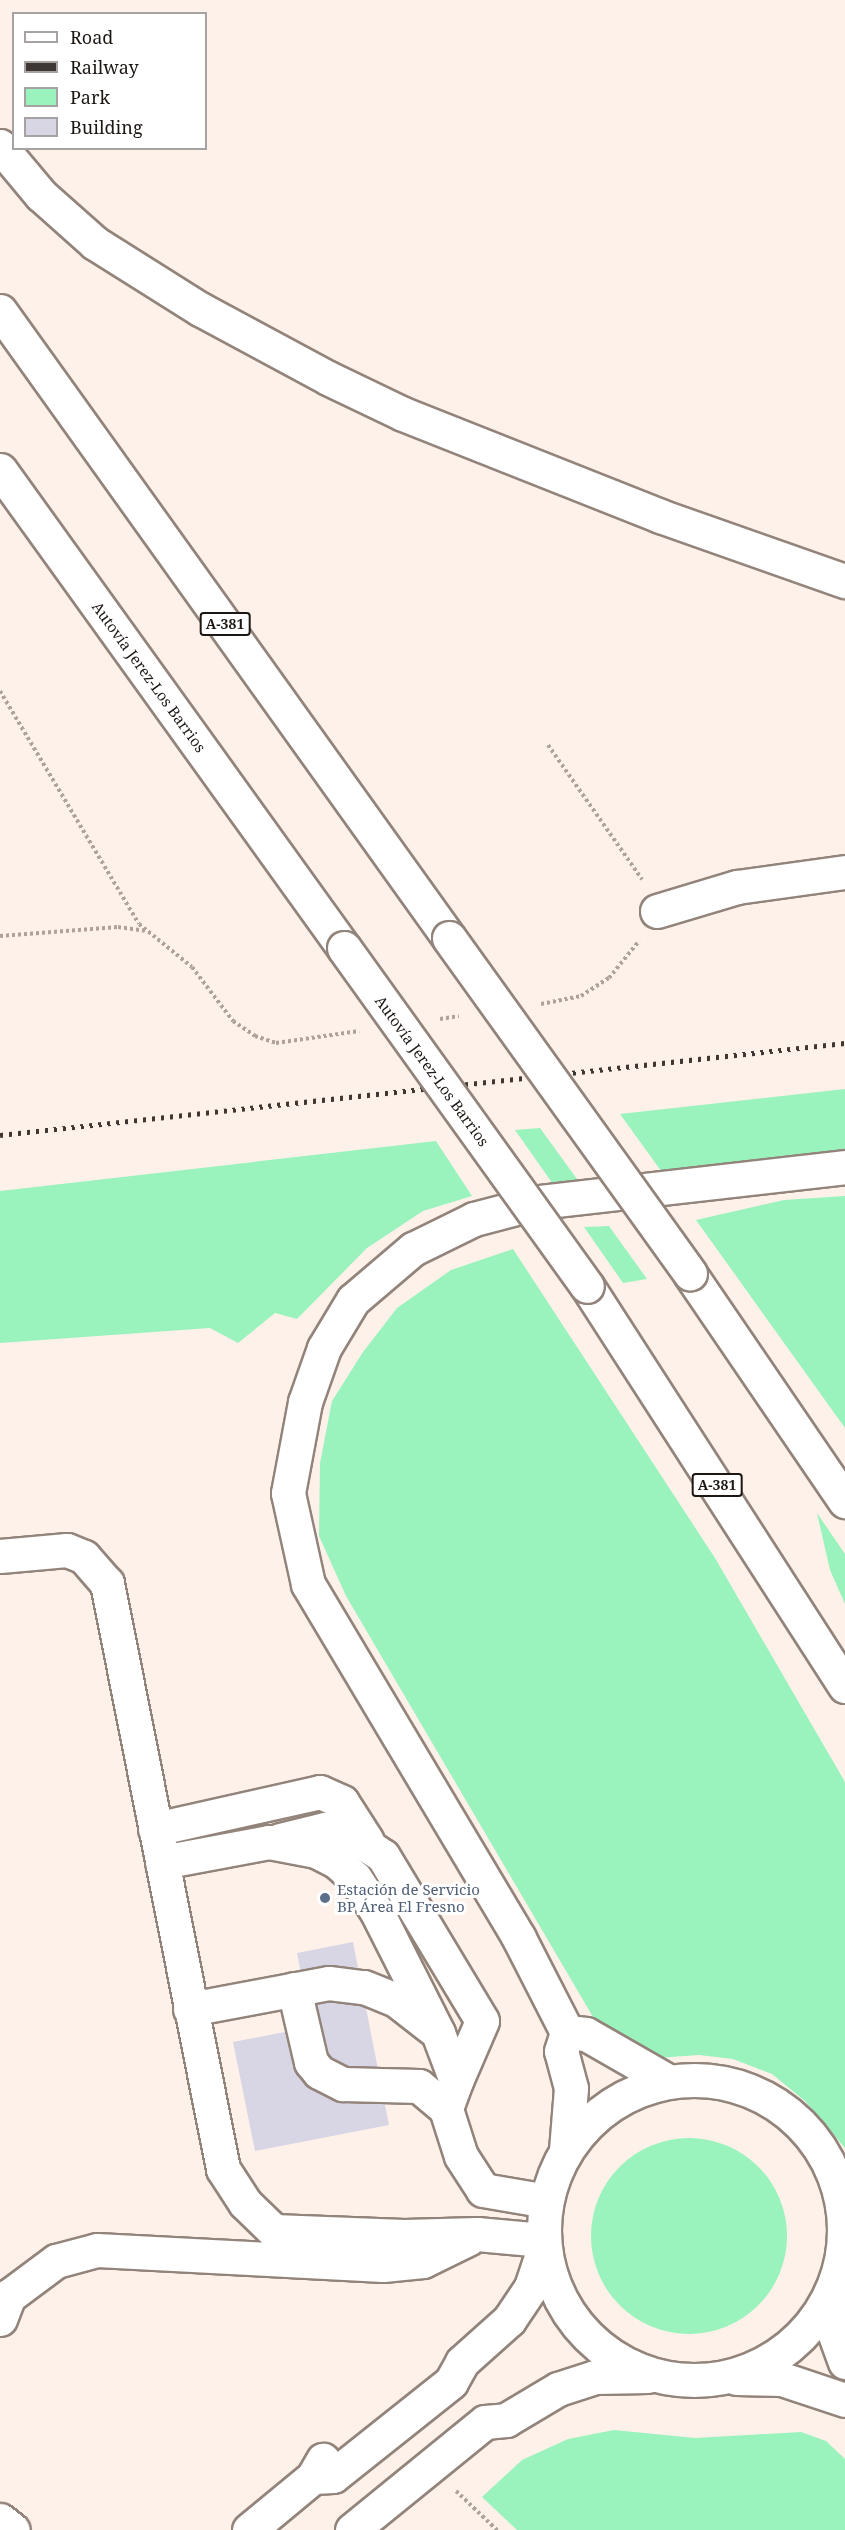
<!DOCTYPE html>
<meta charset="utf-8">
<style>
body{margin:0}
#map{position:relative;width:845px;height:2530px;overflow:hidden;background:#fef1e9;font-family:"Noto Serif",serif}
div>[style]{position:absolute}
[style*='--x']{left:calc(var(--x)*1px);top:calc(var(--y)*1px);width:calc(var(--w)*1px);rotate:calc(var(--a)*1deg)}
.green>*{inset:0;background:#9af2bd}
.round{border-radius:50%}
.building>*{inset:0;background:#d8d5e5}
.path>*{height:4px;margin-top:-2px;transform-origin:0;background:repeating-linear-gradient(90deg,#ada39d 0 3px,transparent 0 6px)}
.roads{filter:drop-shadow(2px 0 #93847b) drop-shadow(-2px 0 #93847b) drop-shadow(0 2px #93847b) drop-shadow(0 -2px #93847b)}
.minor>*{height:33px;margin:-16.5px;padding:0 16.5px;transform-origin:16.5px;border-radius:16.5px;background:#fff}
.minor>.ring{margin:-16.5px;padding:0;box-sizing:content-box;background:none;border:33px solid #fff;border-radius:50%}
.highway>*{height:33px;margin:-16.5px;padding:0 16.5px;transform-origin:16.5px;border-radius:16.5px;background:#fff}
.rail>*{height:4.5px;margin-top:-2.25px;transform-origin:0;background:repeating-linear-gradient(90deg,#3e3733 0 3px,transparent 0 9px)}
.bridges{filter:drop-shadow(2px 0 #93847b) drop-shadow(-2px 0 #93847b) drop-shadow(0 2px #93847b) drop-shadow(0 -2px #93847b)}
.highway-bridge>*{height:33px;margin:-16.5px;padding:0 16.5px;transform-origin:16.5px;border-radius:16.5px;background:#fff}
.dots>*{width:16px;height:16px;translate:-50% -50%;box-sizing:border-box;border:3px solid #fff;border-radius:50%}
span{translate:-50% -50%;white-space:nowrap;text-align:center;line-height:1.15;-webkit-text-stroke:6px #fff;paint-order:stroke}
.shield-label span{padding:2px 4px;background:#fff;border:2px solid;border-radius:4px;-webkit-text-stroke-width:0}
.shield-label{font-size:14px;color:#1d1714;font-weight:700}
.street-label{font-size:15px;color:#1d1714}
.service-label{font-size:15px;color:#4e5e75}
.left{translate:0 -50%;text-align:left}
.legend{position:absolute;left:12px;top:12px;width:195px;height:138px;box-sizing:border-box;background:#fff;border:2px solid #a5a2a1;margin:0;padding:8px 10px;list-style:none;font-size:18px;color:#1d1714}
.legend li{display:flex;align-items:center;gap:12px;height:30px}
.legend b{width:30px;border:2px solid #a5a2a1}
</style>
<div id="map">
<div class="green">
<i style="clip-path:polygon(845px 1089px,845px 1150px,664px 1175px,620px 1114px)"></i>
<i style="clip-path:polygon(540px 1128px,582px 1186px,555px 1187px,515px 1130px)"></i>
<i style="clip-path:polygon(436px 1141px,472px 1196px,423px 1211px,367px 1248px,297px 1319px,275px 1313px,238px 1343px,210px 1328px,0 1343px,0 1191px)"></i>
<i style="clip-path:polygon(845px 1196px,845px 1428px,696px 1220px,784px 1200px)"></i>
<i style="clip-path:polygon(609px 1226px,647px 1279px,623px 1283px,584px 1227px)"></i>
<i style="clip-path:polygon(513px 1249px,715px 1558px,845px 1782px,845px 2148px,805px 2101px,772px 2074px,733px 2059px,699px 2055px,657px 2058px,618px 2045px,593px 2017px,346px 1596px,319px 1536px,320px 1463px,332px 1401px,363px 1352px,397px 1308px,451px 1270px)"></i>
<i style="clip-path:polygon(817px 1513px,845px 1554px,845px 1604px,830px 1570px)"></i>
<i class="round" style="left:591px;top:2138px;width:196px;height:196px"></i>
<i style="clip-path:polygon(614px 2430px,695px 2438px,801px 2432px,826px 2441px,845px 2459px,845px 2530px,517px 2530px,482px 2497px,522px 2460px,568px 2439px)"></i>
</div>
<div class="building">
<i style="clip-path:polygon(353px 1942px,389px 2125px,255px 2151px,233px 2042px,311px 2027px,297px 1953px)"></i>
</div>
<div class="path">
<i style="--x:0;--y:691;--w:271;--a:59.2"></i>
<i style="--x:139;--y:924;--w:68;--a:39.1"></i>
<i style="--x:192;--y:967;--w:68;--a:52.8"></i>
<i style="--x:233;--y:1021;--w:27;--a:34"></i>
<i style="--x:255;--y:1036;--w:22;--a:18"></i>
<i style="--x:276;--y:1043;--w:84;--a:-8.2"></i>
<i style="--x:548;--y:745;--w:164;--a:55"></i>
<i style="--x:0;--y:936;--w:118;--a:-4.4"></i>
<i style="--x:118;--y:927;--w:29;--a:8"></i>
<i style="--x:541;--y:1004;--w:41;--a:-11.3"></i>
<i style="--x:581;--y:996;--w:33;--a:-33"></i>
<i style="--x:609;--y:978;--w:48;--a:-51"></i>
<i style="--x:440;--y:1019;--w:19;--a:-9"></i>
<i style="--x:456;--y:2491;--w:57;--a:43.6"></i>
</div>
<div class="roads">
<div class="minor">
<i style="--x:0;--y:146;--w:64;--a:50.1"></i>
<i style="--x:41;--y:195;--w:72;--a:41.6"></i>
<i style="--x:95;--y:243;--w:124;--a:32.2"></i>
<i style="--x:200;--y:309;--w:145;--a:28.3"></i>
<i style="--x:328;--y:378;--w:83;--a:25.6"></i>
<i style="--x:403;--y:414;--w:277;--a:21.6"></i>
<i style="--x:660;--y:516;--w:196;--a:19.4"></i>
<i style="--x:657;--y:911;--w:84;--a:-16.7"></i>
<i style="--x:737;--y:887;--w:109;--a:-7.9"></i>
<i style="--x:0;--y:1556;--w:67;--a:-5.1"></i>
<i style="--x:67;--y:1550;--w:18;--a:22"></i>
<i style="--x:84;--y:1557;--w:35;--a:49"></i>
<i style="--x:107;--y:1583;--w:597;--a:78.8"></i>
<i style="--x:223;--y:2169;--w:40;--a:57.1"></i>
<i style="--x:245;--y:2203;--w:40;--a:44"></i>
<i style="--x:274;--y:2231;--w:130;--a:2.2"></i>
<i style="--x:404;--y:2236;--w:73;--a:-1.6"></i>
<i style="--x:477;--y:2234;--w:66;--a:5.2"></i>
<i style="--x:155;--y:1829;--w:169;--a:-12.6"></i>
<i style="--x:320;--y:1792;--w:24;--a:24"></i>
<i style="--x:342;--y:1802;--w:46;--a:57.3"></i>
<i style="--x:280;--y:1840;--w:46;--a:-13.7"></i>
<i style="--x:325;--y:1829;--w:22;--a:8"></i>
<i style="--x:347;--y:1832;--w:43;--a:33.7"></i>
<i style="--x:383;--y:1856;--w:192;--a:59"></i>
<i style="--x:482;--y:2021;--w:65;--a:113.4"></i>
<i style="--x:162;--y:1862;--w:109;--a:-10.6"></i>
<i style="--x:269;--y:1842;--w:48;--a:10.8"></i>
<i style="--x:316;--y:1851;--w:22;--a:27"></i>
<i style="--x:336;--y:1861;--w:25;--a:42"></i>
<i style="--x:355;--y:1878;--w:40;--a:57.1"></i>
<i style="--x:377;--y:1912;--w:136;--a:63.2"></i>
<i style="--x:438;--y:2033;--w:51;--a:69.4"></i>
<i style="--x:456;--y:2081;--w:30;--a:110"></i>
<i style="--x:446;--y:2109;--w:49;--a:72.3"></i>
<i style="--x:461;--y:2156;--w:40;--a:57.1"></i>
<i style="--x:483;--y:2190;--w:53;--a:9.8"></i>
<i style="--x:294;--y:1989;--w:75;--a:76.9"></i>
<i style="--x:311;--y:2062;--w:13;--a:51"></i>
<i style="--x:319;--y:2072;--w:27;--a:27"></i>
<i style="--x:343;--y:2084;--w:76;--a:1.5"></i>
<i style="--x:419;--y:2086;--w:35;--a:40"></i>
<i style="--x:190;--y:2009;--w:141;--a:-10.6"></i>
<i style="--x:329;--y:1983;--w:35;--a:7"></i>
<i style="--x:364;--y:1987;--w:35;--a:22"></i>
<i style="--x:396;--y:2000;--w:46;--a:37.9"></i>
<i style="--x:567;--y:2032;--w:19;--a:6"></i>
<i style="--x:586;--y:2034;--w:95;--a:29.8"></i>
<i class="ring" style="left:544px;top:2080px;width:267px;height:267px"></i>
<i style="--x:566;--y:2150;--w:62;--a:-85.4"></i>
<i style="--x:571;--y:2088;--w:38;--a:-105"></i>
<i style="--x:561;--y:2051;--w:20;--a:-72"></i>
<i style="--x:567;--y:2032;--w:106;--a:-117.1"></i>
<i style="--x:519;--y:1938;--w:412;--a:-120.8"></i>
<i style="--x:308;--y:1584;--w:93;--a:-102.4"></i>
<i style="--x:288;--y:1493;--w:93;--a:-79.4"></i>
<i style="--x:305;--y:1402;--w:57;--a:-70.6"></i>
<i style="--x:324;--y:1348;--w:56;--a:-58.9"></i>
<i style="--x:353;--y:1300;--w:79;--a:-40.4"></i>
<i style="--x:413;--y:1249;--w:68;--a:-26.2"></i>
<i style="--x:474;--y:1219;--w:67;--a:-14.7"></i>
<i style="--x:539;--y:1202;--w:308;--a:-6.5"></i>
<i style="--x:835;--y:2288;--w:44;--a:91.3"></i>
<i style="--x:834;--y:2332;--w:32;--a:70"></i>
<i style="--x:0;--y:2319;--w:25;--a:-69"></i>
<i style="--x:9;--y:2296;--w:59;--a:-36.7"></i>
<i style="--x:56;--y:2261;--w:42;--a:-15"></i>
<i style="--x:97;--y:2250;--w:286;--a:3"></i>
<i style="--x:383;--y:2265;--w:40;--a:-5.7"></i>
<i style="--x:423;--y:2261;--w:50;--a:-26.1"></i>
<i style="--x:736;--y:2378;--w:46;--a:1.2"></i>
<i style="--x:782;--y:2379;--w:66;--a:18.4"></i>
<i style="--x:313;--y:2477;--w:20;--a:-3"></i>
<i style="--x:333;--y:2476;--w:151;--a:-38.5"></i>
<i style="--x:451;--y:2382;--w:23;--a:-61"></i>
<i style="--x:462;--y:2362;--w:63;--a:-41.8"></i>
<i style="--x:509;--y:2320;--w:40;--a:-56"></i>
<i style="--x:531;--y:2287;--w:41;--a:-71.6"></i>
<i style="--x:0;--y:2520;--w:16;--a:38"></i>
<i style="--x:249;--y:2530;--w:83;--a:-39.6"></i>
<i style="--x:313;--y:2477;--w:20;--a:-60"></i>
<i style="--x:352;--y:2530;--w:171;--a:-39.1"></i>
<i style="--x:485;--y:2422;--w:21;--a:-5"></i>
<i style="--x:506;--y:2420;--w:61;--a:-30.8"></i>
<i style="--x:558;--y:2389;--w:39;--a:-18"></i>
<i style="--x:595;--y:2377;--w:53;--a:-1.1"></i>
</div>
<div class="highway">
<i style="--x:0;--y:311;--w:771;--a:54.39"></i>
<i style="--x:0;--y:470;--w:589;--a:54.26"></i>
<i style="--x:690;--y:1274;--w:275;--a:55.7"></i>
<i style="--x:587;--y:1286;--w:476;--a:57.2"></i>
</div>
</div>
<div class="rail">
<i style="--x:0;--y:1135;--w:850;--a:-6.21"></i>
</div>
<div class="bridges">
<div class="highway-bridge">
<i style="--x:449;--y:938;--w:413;--a:54.3"></i>
<i style="--x:344;--y:948;--w:416;--a:54.3"></i>
</div>
</div>
<div class="dots">
<i style="left:325px;top:1898px;background:#5c6f8a"></i>
</div>
<div class="shield-label">
<span style="left:225px;top:624px">A-381</span>
<span style="left:717px;top:1485px">A-381</span>
</div>
<div class="street-label">
<span style="left:149px;top:677px;rotate:54deg">Autovía Jerez-Los Barrios</span>
<span style="left:432px;top:1071px;rotate:54deg">Autovía Jerez-Los Barrios</span>
</div>
<div class="service-label">
<span class="left" style="left:337px;top:1898px">Estación de Servicio<br>BP Área El Fresno</span>
</div>
<ul class="legend">
<li><b style="height:8px;background:#fff"></b>Road</li>
<li><b style="height:8px;background:#3e3733"></b>Railway</li>
<li><b style="height:16px;background:#9af2bd"></b>Park</li>
<li><b style="height:16px;background:#d8d5e5"></b>Building</li>
</ul>
</div>
